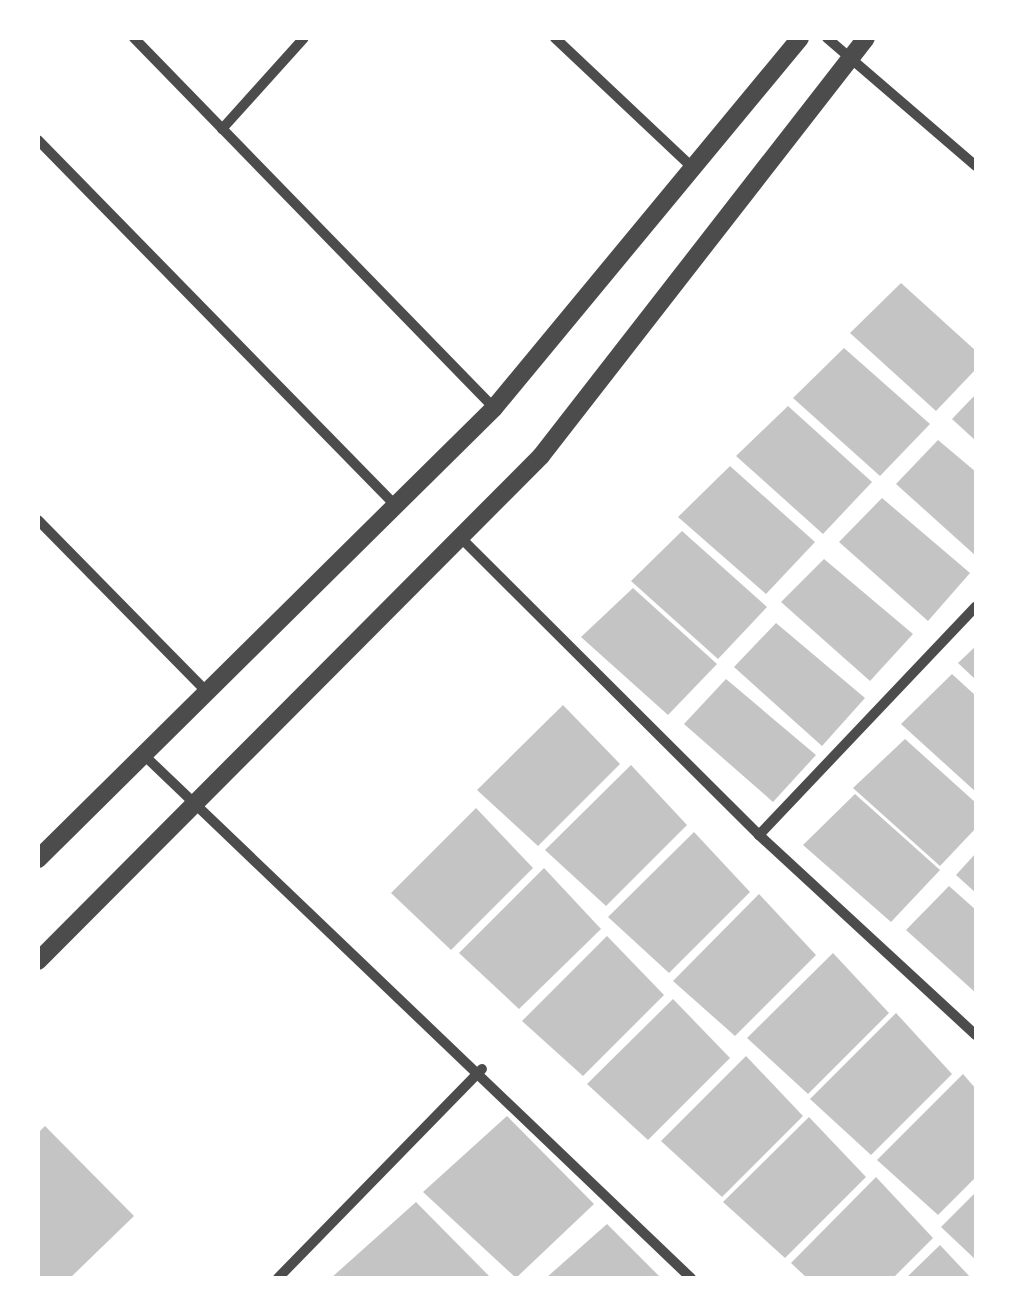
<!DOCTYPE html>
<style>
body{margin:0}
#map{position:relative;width:1014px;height:1316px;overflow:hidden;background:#fff;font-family:"Varela Round",sans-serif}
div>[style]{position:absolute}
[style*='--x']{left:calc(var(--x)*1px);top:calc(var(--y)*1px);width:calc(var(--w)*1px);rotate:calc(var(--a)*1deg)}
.building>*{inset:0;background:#c4c4c4}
.minor>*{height:10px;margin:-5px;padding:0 5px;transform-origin:5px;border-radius:5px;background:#4c4c4c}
.tertiary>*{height:18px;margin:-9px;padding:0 9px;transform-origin:9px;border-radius:9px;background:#4c4c4c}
span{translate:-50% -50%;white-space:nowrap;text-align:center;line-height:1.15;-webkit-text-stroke:8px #fff;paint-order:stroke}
.frame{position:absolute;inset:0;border:40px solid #fff;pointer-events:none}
</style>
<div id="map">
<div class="building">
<i style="clip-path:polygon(901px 283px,976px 351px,976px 369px,936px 411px,850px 333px)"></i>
<i style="clip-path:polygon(844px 348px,930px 424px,880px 476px,793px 398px)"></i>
<i style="clip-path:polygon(976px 394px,976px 441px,952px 419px)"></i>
<i style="clip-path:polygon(788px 406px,872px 482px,823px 534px,736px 456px)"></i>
<i style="clip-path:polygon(938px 440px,976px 472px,976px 556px,896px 484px)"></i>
<i style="clip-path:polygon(730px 466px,815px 542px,766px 594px,678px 517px)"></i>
<i style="clip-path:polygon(882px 498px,970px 573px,928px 621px,839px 542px)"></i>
<i style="clip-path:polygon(682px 531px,767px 607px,718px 659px,631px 581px)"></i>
<i style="clip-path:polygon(824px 559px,913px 634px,870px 681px,781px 602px)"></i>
<i style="clip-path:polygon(633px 588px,717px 664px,668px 715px,581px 637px)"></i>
<i style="clip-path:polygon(776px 623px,865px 698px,822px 746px,734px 667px)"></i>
<i style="clip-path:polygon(976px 646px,976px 680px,958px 663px)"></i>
<i style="clip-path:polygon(952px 674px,976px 696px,976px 792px,901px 724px)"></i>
<i style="clip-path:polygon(726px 679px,816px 755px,773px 802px,684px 724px)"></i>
<i style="clip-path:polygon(563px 705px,620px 764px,538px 846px,477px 790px)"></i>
<i style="clip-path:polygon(905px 739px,976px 803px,976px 828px,940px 866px,853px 788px)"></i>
<i style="clip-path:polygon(631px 765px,687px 825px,606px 906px,545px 850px)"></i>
<i style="clip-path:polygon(855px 794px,940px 870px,891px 922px,803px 845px)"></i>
<i style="clip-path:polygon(476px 808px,533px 868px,451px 950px,391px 893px)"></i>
<i style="clip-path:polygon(694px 832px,750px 892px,669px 973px,608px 917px)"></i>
<i style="clip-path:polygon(976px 853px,976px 893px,956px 875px)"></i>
<i style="clip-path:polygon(544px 868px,601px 929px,519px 1009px,459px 953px)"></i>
<i style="clip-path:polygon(949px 886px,976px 910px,976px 993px,906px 930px)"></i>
<i style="clip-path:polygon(759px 894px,816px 955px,735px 1036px,673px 981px)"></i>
<i style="clip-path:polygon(607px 936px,664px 995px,583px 1076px,522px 1021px)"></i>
<i style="clip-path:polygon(833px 953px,889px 1013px,808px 1094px,747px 1038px)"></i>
<i style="clip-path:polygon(673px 999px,730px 1058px,648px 1140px,587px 1084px)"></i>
<i style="clip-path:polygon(896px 1013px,952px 1074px,871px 1155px,810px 1099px)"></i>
<i style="clip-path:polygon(746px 1056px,803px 1116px,722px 1197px,661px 1141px)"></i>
<i style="clip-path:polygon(963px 1074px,976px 1089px,976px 1177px,938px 1215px,877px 1160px)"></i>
<i style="clip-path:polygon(507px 1116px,594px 1204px,516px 1278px,423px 1192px)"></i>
<i style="clip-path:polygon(809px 1117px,866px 1177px,785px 1258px,723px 1202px)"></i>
<i style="clip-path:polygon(45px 1126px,134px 1216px,70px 1278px,38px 1278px,38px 1133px)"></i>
<i style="clip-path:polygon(876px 1177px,933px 1238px,893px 1278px,807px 1278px,791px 1263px)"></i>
<i style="clip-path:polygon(976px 1192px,976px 1260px,941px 1227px)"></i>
<i style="clip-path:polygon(416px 1202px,491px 1278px,331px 1278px)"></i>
<i style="clip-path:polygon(607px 1224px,661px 1278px,546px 1278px)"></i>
<i style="clip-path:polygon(940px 1245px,971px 1278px,906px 1278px)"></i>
</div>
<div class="minor">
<i style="--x:134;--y:38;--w:516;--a:45.78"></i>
<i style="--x:555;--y:38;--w:191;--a:43.3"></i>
<i style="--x:827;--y:38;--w:196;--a:40.7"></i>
<i style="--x:222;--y:129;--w:122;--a:-48"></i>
<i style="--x:38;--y:140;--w:512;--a:45.63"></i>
<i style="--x:38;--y:520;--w:240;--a:45.5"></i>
<i style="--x:459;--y:536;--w:424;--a:44.9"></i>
<i style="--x:759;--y:835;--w:295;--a:42.7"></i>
<i style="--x:148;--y:759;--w:751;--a:43.71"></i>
<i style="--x:759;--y:835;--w:315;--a:-46.5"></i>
<i style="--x:278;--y:1278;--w:292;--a:-45.7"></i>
</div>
<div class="tertiary">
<i style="--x:38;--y:859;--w:641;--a:-44.68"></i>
<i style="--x:494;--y:408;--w:480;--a:-50.4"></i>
<i style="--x:38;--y:961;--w:713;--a:-45.11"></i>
<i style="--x:541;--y:456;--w:529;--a:-52.13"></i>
</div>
<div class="frame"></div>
</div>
